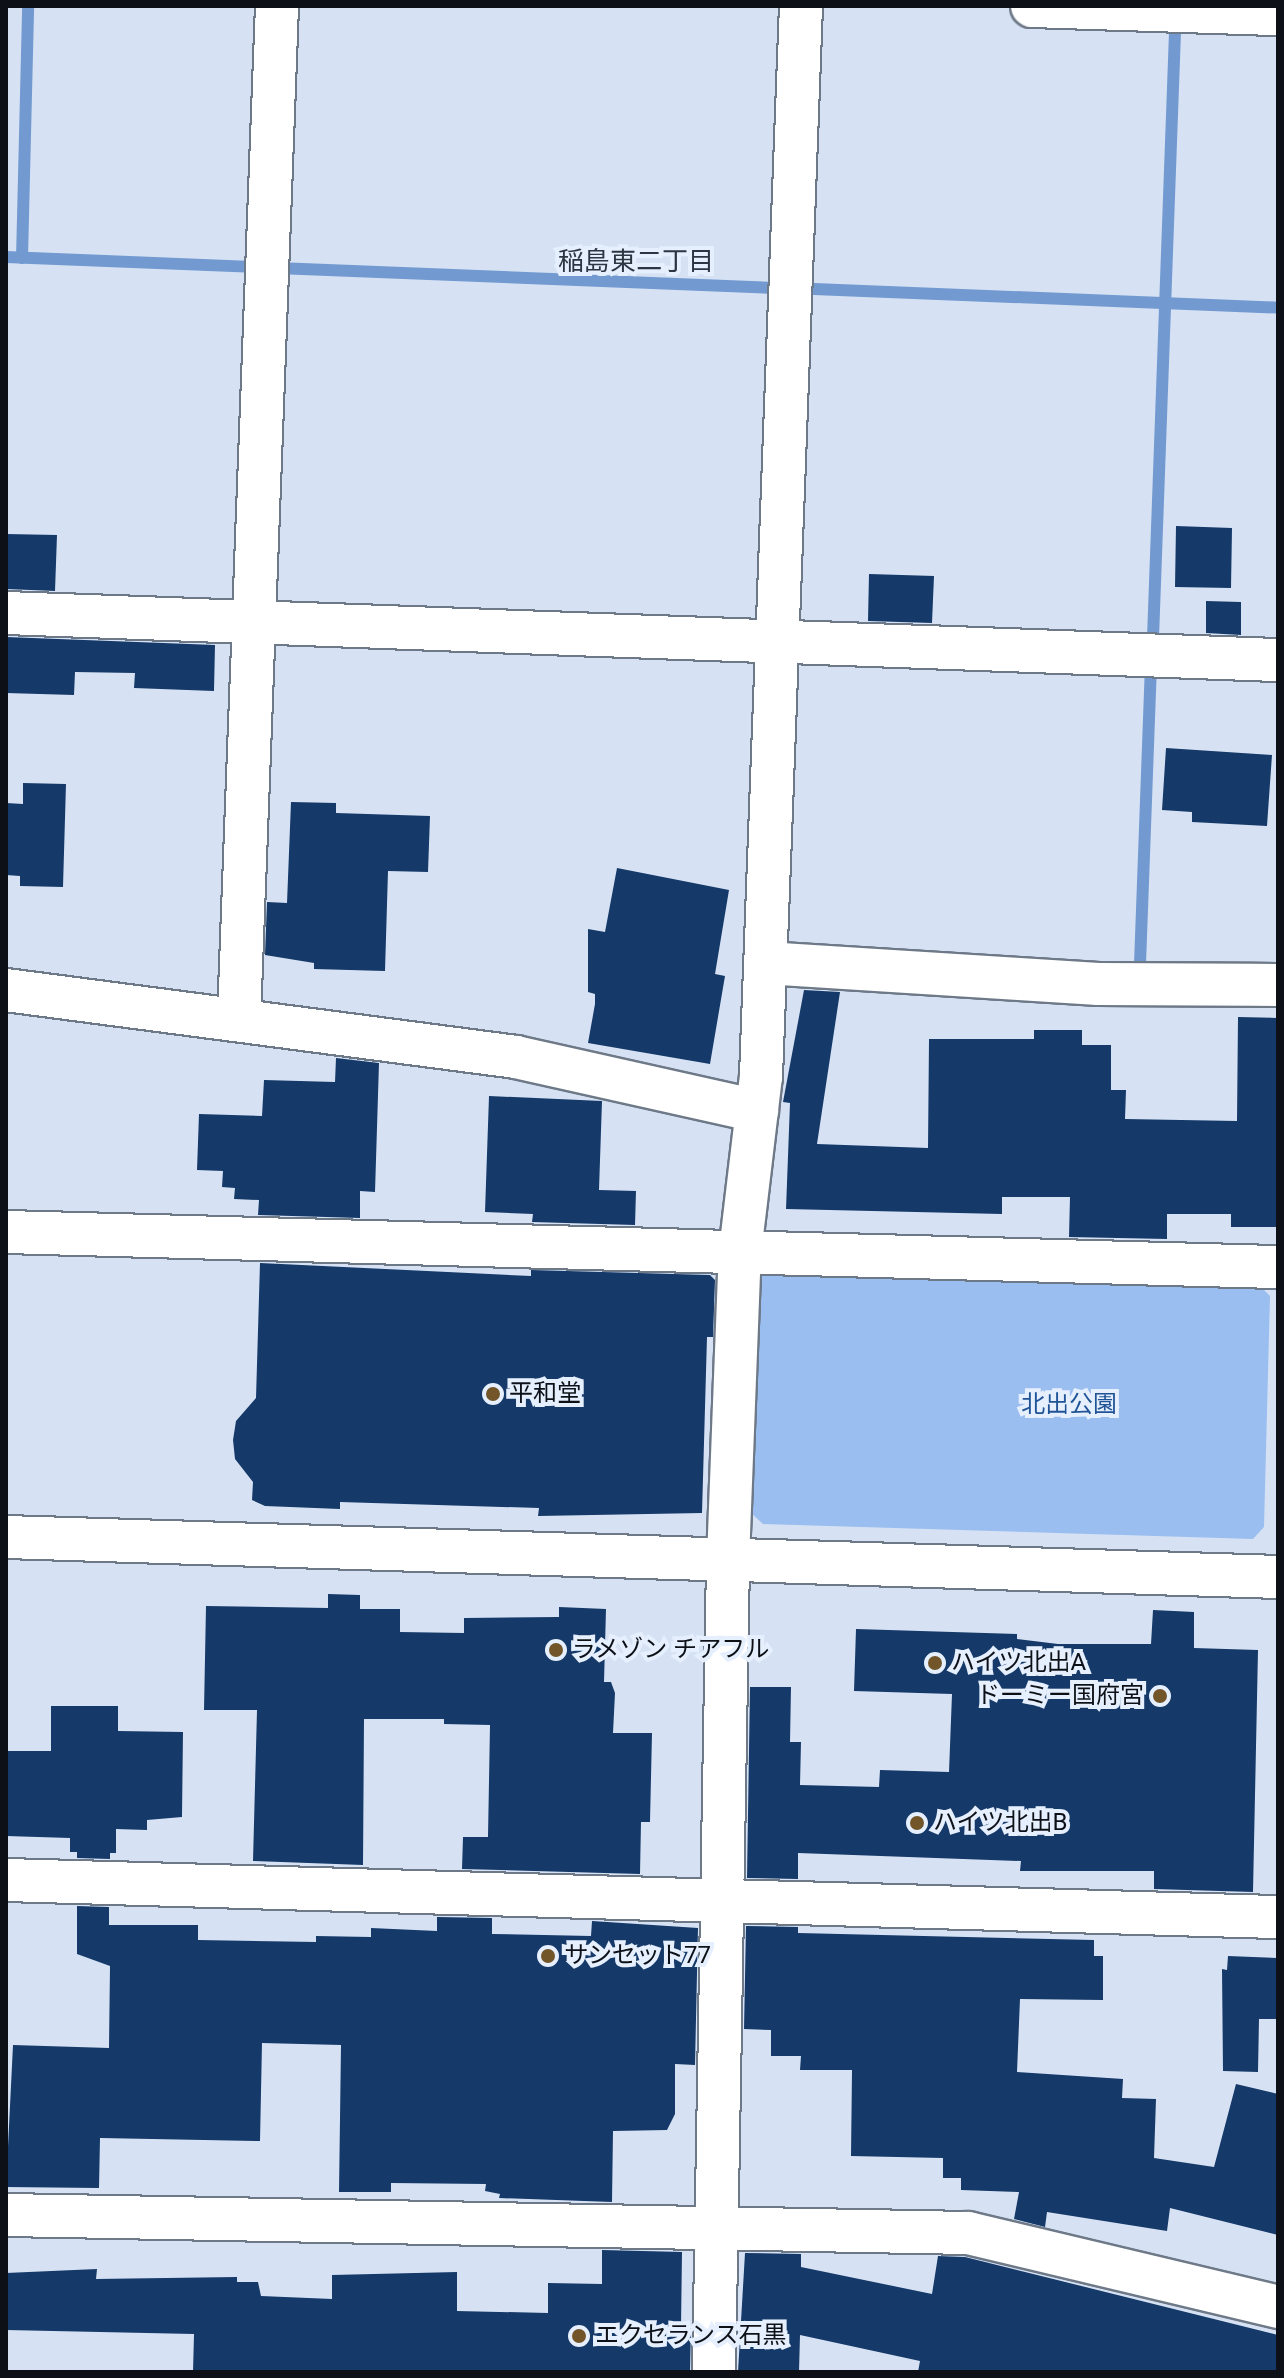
<!DOCTYPE html>
<meta charset="utf-8">
<style>
body{margin:0}
#map{position:relative;width:1284px;height:2378px;overflow:hidden;background:#d6e2f4;font-family:Roboto,"Noto Sans JP",sans-serif}
div>[style]{position:absolute}
[style*='--x']{left:calc(var(--x)*1px);top:calc(var(--y)*1px);width:calc(var(--w)*1px);rotate:calc(var(--a)*1deg)}
.green>*{inset:0;background:#9abeef}
.stream>*{height:12px;margin:-6px;padding:0 6px;transform-origin:6px;border-radius:6px;background:#729ad0}
.building>*{inset:0;background:#153968}
.roads{filter:drop-shadow(2px 0 #6e7988) drop-shadow(-2px 0 #6e7988) drop-shadow(0 2px #6e7988) drop-shadow(0 -2px #6e7988)}
.minor>*{height:42px;margin:-21px;padding:0 21px;transform-origin:21px;border-radius:21px;background:#fff}
.dots>*{width:22px;height:22px;translate:-50% -50%;box-sizing:border-box;border:4px solid #e5effd;border-radius:50%}
span{translate:-50% -50%;white-space:nowrap;text-align:center;line-height:1.15;-webkit-text-stroke:8px #e5effd;paint-order:stroke}
.poi-label{font-size:24px;color:#0d1117}
.left{translate:0 -50%;text-align:left}
.right{translate:-100% -50%;text-align:right}
.park-label{font-size:24px;color:#205497}
.neighbourhood-label{font-size:26px;color:#2c3643}
.frame{position:absolute;inset:0;border:8px solid #0d1117;pointer-events:none}
</style>
<div id="map">
<div class="green">
<i style="clip-path:polygon(769px 1268px,1257px 1283px,1270px 1296px,1264px 1527px,1253px 1539px,763px 1524px,750px 1512px,757px 1281px)"></i>
</div>
<div class="stream">
<i style="--x:6;--y:257;--w:246;--a:2.3"></i>
<i style="--x:22;--y:258;--w:252;--a:-88.6"></i>
<i style="--x:277;--y:268;--w:499;--a:2.3"></i>
<i style="--x:814;--y:289;--w:464;--a:2.3"></i>
<i style="--x:1153;--y:638;--w:605;--a:-87.92"></i>
<i style="--x:1140;--y:964;--w:296;--a:-87.9"></i>
</div>
<div class="building">
<i style="clip-path:polygon(1176px 526px,1232px 528px,1231px 588px,1175px 587px)"></i>
<i style="clip-path:polygon(6px 534px,57px 535px,55px 591px,6px 589px)"></i>
<i style="clip-path:polygon(869px 574px,934px 576px,932px 623px,868px 621px)"></i>
<i style="clip-path:polygon(1206px 601px,1241px 602px,1241px 635px,1206px 633px)"></i>
<i style="clip-path:polygon(6px 637px,215px 645px,214px 691px,134px 688px,135px 673px,75px 672px,74px 695px,6px 693px)"></i>
<i style="clip-path:polygon(1166px 748px,1272px 755px,1267px 826px,1192px 822px,1192px 812px,1162px 810px)"></i>
<i style="clip-path:polygon(23px 783px,66px 784px,63px 887px,20px 886px,20px 876px,6px 875px,6px 803px,23px 804px)"></i>
<i style="clip-path:polygon(291px 802px,336px 803px,336px 813px,430px 816px,428px 872px,388px 871px,385px 971px,314px 969px,314px 963px,265px 955px,267px 902px,287px 903px)"></i>
<i style="clip-path:polygon(617px 868px,729px 890px,715px 974px,725px 976px,710px 1064px,588px 1043px,595px 1004px,595px 994px,588px 992px,588px 929px,605px 932px)"></i>
<i style="clip-path:polygon(804px 990px,840px 992px,817px 1144px,928px 1148px,929px 1039px,1034px 1039px,1034px 1030px,1082px 1030px,1082px 1045px,1111px 1045px,1111px 1090px,1126px 1090px,1125px 1119px,1237px 1121px,1238px 1017px,1278px 1018px,1278px 1227px,1231px 1227px,1231px 1214px,1167px 1214px,1167px 1239px,1069px 1237px,1070px 1197px,1002px 1197px,1002px 1214px,786px 1209px,790px 1103px,783px 1102px)"></i>
<i style="clip-path:polygon(336px 1058px,379px 1063px,375px 1192px,360px 1191px,360px 1218px,258px 1215px,259px 1200px,234px 1199px,235px 1188px,222px 1187px,223px 1171px,197px 1170px,199px 1114px,262px 1116px,264px 1080px,335px 1082px)"></i>
<i style="clip-path:polygon(489px 1096px,602px 1101px,599px 1190px,636px 1191px,635px 1225px,532px 1222px,533px 1214px,485px 1212px)"></i>
<i style="clip-path:polygon(260px 1263px,531px 1276px,531px 1270px,710px 1275px,715px 1280px,713px 1337px,707px 1337px,702px 1513px,538px 1516px,539px 1508px,340px 1502px,340px 1509px,265px 1506px,252px 1500px,253px 1482px,235px 1459px,233px 1440px,236px 1421px,256px 1398px)"></i>
<i style="clip-path:polygon(328px 1594px,360px 1595px,360px 1609px,400px 1609px,400px 1632px,464px 1633px,464px 1618px,559px 1617px,559px 1607px,606px 1609px,604px 1682px,611px 1682px,615px 1693px,613px 1733px,652px 1733px,650px 1822px,641px 1822px,640px 1874px,462px 1869px,463px 1837px,488px 1837px,490px 1725px,444px 1724px,444px 1719px,364px 1719px,363px 1865px,253px 1861px,257px 1710px,204px 1710px,206px 1606px,328px 1608px)"></i>
<i style="clip-path:polygon(1153px 1610px,1194px 1612px,1194px 1648px,1258px 1650px,1253px 1892px,1154px 1889px,1154px 1871px,1020px 1871px,1021px 1861px,798px 1853px,798px 1879px,747px 1878px,750px 1687px,791px 1687px,790px 1742px,801px 1742px,800px 1785px,879px 1787px,880px 1770px,949px 1772px,952px 1694px,854px 1691px,856px 1629px,1017px 1634px,1017px 1639px,1058px 1644px,1151px 1644px)"></i>
<i style="clip-path:polygon(51px 1706px,118px 1706px,118px 1731px,183px 1732px,182px 1817px,147px 1820px,147px 1830px,116px 1829px,116px 1853px,110px 1853px,110px 1859px,77px 1858px,77px 1852px,70px 1852px,70px 1838px,6px 1836px,6px 1751px,51px 1751px)"></i>
<i style="clip-path:polygon(77px 1906px,109px 1907px,109px 1925px,198px 1925px,198px 1940px,316px 1942px,316px 1936px,371px 1937px,371px 1928px,437px 1931px,437px 1917px,492px 1918px,492px 1934px,591px 1936px,592px 1921px,698px 1928px,695px 2065px,675px 2064px,675px 2114px,667px 2130px,613px 2131px,612px 2202px,499px 2198px,500px 2194px,485px 2191px,486px 2184px,391px 2183px,391px 2192px,339px 2192px,341px 2045px,262px 2043px,260px 2141px,100px 2138px,99px 2188px,6px 2187px,13px 2045px,109px 2048px,110px 1966px,77px 1954px)"></i>
<i style="clip-path:polygon(746px 1926px,798px 1927px,798px 1933px,1094px 1940px,1094px 1956px,1103px 1956px,1103px 2000px,1020px 1999px,1017px 2072px,1123px 2079px,1122px 2098px,1156px 2099px,1154px 2158px,1214px 2167px,1236px 2084px,1278px 2094px,1278px 2235px,1170px 2208px,1167px 2231px,1047px 2212px,1045px 2227px,1014px 2219px,1019px 2192px,961px 2190px,961px 2178px,943px 2178px,943px 2158px,851px 2156px,852px 2070px,800px 2070px,801px 2056px,771px 2056px,771px 2030px,744px 2029px)"></i>
<i style="clip-path:polygon(1228px 1956px,1278px 1958px,1278px 2019px,1259px 2019px,1258px 2072px,1223px 2071px,1222px 1969px,1227px 1970px)"></i>
<i style="clip-path:polygon(602px 2250px,682px 2252px,681px 2327px,691px 2327px,690px 2372px,193px 2372px,194px 2334px,6px 2330px,6px 2273px,97px 2269px,96px 2279px,237px 2277px,237px 2282px,258px 2282px,261px 2296px,332px 2299px,332px 2275px,457px 2272px,457px 2311px,548px 2313px,548px 2283px,602px 2284px)"></i>
<i style="clip-path:polygon(745px 2253px,801px 2254px,801px 2267px,932px 2294px,938px 2256px,965px 2257px,1278px 2335px,1278px 2372px,918px 2372px,920px 2361px,800px 2335px,799px 2372px,738px 2372px)"></i>
</div>
<div class="roads">
<div class="minor">
<i style="--x:1032;--y:6;--w:246;--a:1.9"></i>
<i style="--x:6;--y:613;--w:1273;--a:2.12"></i>
<i style="--x:765;--y:963;--w:334;--a:3.6"></i>
<i style="--x:1098;--y:984;--w:180;--a:0.3"></i>
<i style="--x:6;--y:990;--w:514;--a:7.48"></i>
<i style="--x:516;--y:1057;--w:247;--a:12.6"></i>
<i style="--x:239;--y:1018;--w:1013;--a:-87.85"></i>
<i style="--x:6;--y:1232;--w:1272;--a:1.58"></i>
<i style="--x:6;--y:1537;--w:1273;--a:1.8"></i>
<i style="--x:6;--y:1880;--w:1273;--a:1.67"></i>
<i style="--x:6;--y:2215;--w:962;--a:1.07"></i>
<i style="--x:968;--y:2233;--w:319;--a:13.4"></i>
<i style="--x:714;--y:2372;--w:812;--a:-89.01"></i>
<i style="--x:728;--y:1560;--w:308;--a:-87.8"></i>
<i style="--x:740;--y:1252;--w:177;--a:-83.2"></i>
<i style="--x:761;--y:1076;--w:1071;--a:-87.86"></i>
</div>
</div>
<div class="dots">
<i style="left:493px;top:1394px;background:#725629"></i>
<i style="left:556px;top:1650px;background:#725629"></i>
<i style="left:935px;top:1663px;background:#725629"></i>
<i style="left:1160px;top:1696px;background:#725629"></i>
<i style="left:917px;top:1823px;background:#725629"></i>
<i style="left:548px;top:1956px;background:#725629"></i>
<i style="left:579px;top:2336px;background:#725629"></i>
</div>
<div class="poi-label">
<span class="left" style="left:509px;top:1394px">平和堂</span>
<span class="left" style="left:572px;top:1650px">ラメゾン チアフル</span>
<span class="left" style="left:951px;top:1663px">ハイツ北出A</span>
<span class="right" style="left:1144px;top:1696px">ドーミー国府宮</span>
<span class="left" style="left:933px;top:1823px">ハイツ北出B</span>
<span class="left" style="left:564px;top:1956px">サンセット77</span>
<span class="left" style="left:595px;top:2336px">エクセランス石黒</span>
</div>
<div class="park-label">
<span style="left:1069px;top:1405px">北出公園</span>
</div>
<div class="neighbourhood-label">
<span style="left:636px;top:262px">稲島東二丁目</span>
</div>
<div class="frame"></div>
</div>
